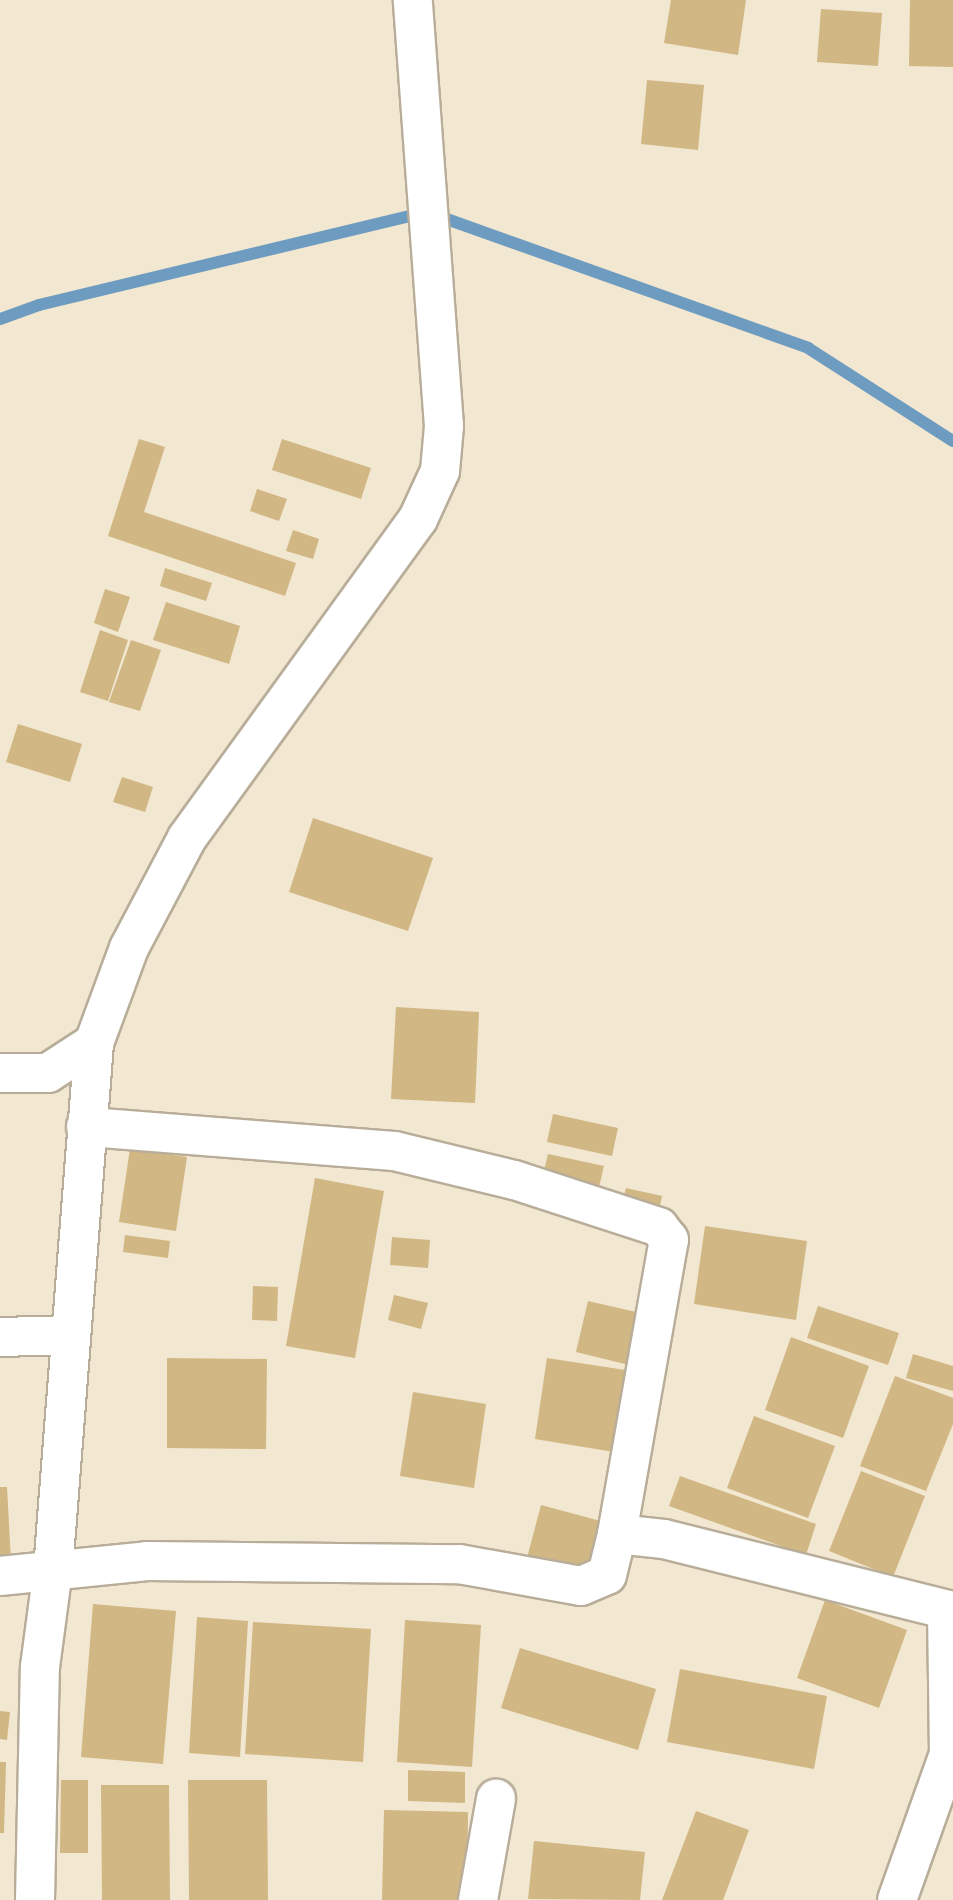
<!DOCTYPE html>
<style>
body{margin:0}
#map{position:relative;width:953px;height:1900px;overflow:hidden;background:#f2e7d1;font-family:"Alegreya Sans",sans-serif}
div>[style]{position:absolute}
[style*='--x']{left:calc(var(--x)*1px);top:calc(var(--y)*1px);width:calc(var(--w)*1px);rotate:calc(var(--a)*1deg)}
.stream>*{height:12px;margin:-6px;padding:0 6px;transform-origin:6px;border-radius:6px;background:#6e9bc0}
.building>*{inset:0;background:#d1b784}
.roads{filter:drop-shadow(2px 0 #b8ad99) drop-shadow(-2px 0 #b8ad99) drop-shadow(0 2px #b8ad99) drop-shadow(0 -2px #b8ad99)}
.minor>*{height:38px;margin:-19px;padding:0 19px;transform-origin:19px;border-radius:19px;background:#fff}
span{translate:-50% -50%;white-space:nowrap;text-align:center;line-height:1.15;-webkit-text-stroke:7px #fff;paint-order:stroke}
</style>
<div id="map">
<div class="stream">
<i style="--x:0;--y:319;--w:41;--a:-19.7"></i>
<i style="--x:39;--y:305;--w:399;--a:-13.5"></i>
<i style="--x:427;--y:212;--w:405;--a:19.6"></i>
<i style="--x:808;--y:348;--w:172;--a:32.7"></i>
</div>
<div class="building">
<i style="clip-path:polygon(671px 0,746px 0,738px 55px,664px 43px)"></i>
<i style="clip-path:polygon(910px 0,953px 0,953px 67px,909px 66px)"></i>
<i style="clip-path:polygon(821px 9px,882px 13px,878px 66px,817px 62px)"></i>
<i style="clip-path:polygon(647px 80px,704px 85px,698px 150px,641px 144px)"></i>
<i style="clip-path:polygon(139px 439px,165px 447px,144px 512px,296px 563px,285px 596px,108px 536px)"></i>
<i style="clip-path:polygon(282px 439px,371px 468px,361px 499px,272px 470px)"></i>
<i style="clip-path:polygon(257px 489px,287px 499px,279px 521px,250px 511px)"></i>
<i style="clip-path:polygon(293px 530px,319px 539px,313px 559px,286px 551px)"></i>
<i style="clip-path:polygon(165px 568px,212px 583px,206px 601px,160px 586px)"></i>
<i style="clip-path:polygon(105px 589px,130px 597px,118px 632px,94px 623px)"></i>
<i style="clip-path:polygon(166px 602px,240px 626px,229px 664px,153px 640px)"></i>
<i style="clip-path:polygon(100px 630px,128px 640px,108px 701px,80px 692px)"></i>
<i style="clip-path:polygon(131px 640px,161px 650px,140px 711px,109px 702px)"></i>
<i style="clip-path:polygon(18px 724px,82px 744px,70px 782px,6px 762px)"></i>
<i style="clip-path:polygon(122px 777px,153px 787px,145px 812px,113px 802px)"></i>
<i style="clip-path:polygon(313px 818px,433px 858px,408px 931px,289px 892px)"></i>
<i style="clip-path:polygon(396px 1007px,479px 1012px,475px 1103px,391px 1099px)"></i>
<i style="clip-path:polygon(553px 1114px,618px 1128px,612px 1156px,547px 1142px)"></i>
<i style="clip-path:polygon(130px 1149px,187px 1157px,176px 1231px,119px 1222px)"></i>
<i style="clip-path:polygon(548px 1154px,604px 1166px,596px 1200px,540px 1187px)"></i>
<i style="clip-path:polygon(315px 1178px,384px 1191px,355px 1358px,286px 1346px)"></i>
<i style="clip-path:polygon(626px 1188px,662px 1196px,657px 1220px,620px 1212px)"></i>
<i style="clip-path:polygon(705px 1226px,807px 1241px,796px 1320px,694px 1304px)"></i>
<i style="clip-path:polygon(125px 1235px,170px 1241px,168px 1258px,123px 1252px)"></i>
<i style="clip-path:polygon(392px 1237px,430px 1240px,428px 1268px,390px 1265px)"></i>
<i style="clip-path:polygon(253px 1286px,278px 1287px,277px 1321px,252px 1320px)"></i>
<i style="clip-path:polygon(394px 1295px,428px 1303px,421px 1329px,388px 1320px)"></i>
<i style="clip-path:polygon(588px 1301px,645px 1314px,633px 1366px,576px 1352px)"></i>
<i style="clip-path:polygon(818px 1306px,899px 1333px,888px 1365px,807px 1338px)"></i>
<i style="clip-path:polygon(791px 1337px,869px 1366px,843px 1438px,765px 1410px)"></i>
<i style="clip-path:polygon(913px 1354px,953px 1366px,953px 1391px,906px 1378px)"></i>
<i style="clip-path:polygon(167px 1358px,267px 1359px,266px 1449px,167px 1448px)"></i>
<i style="clip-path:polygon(547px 1358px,632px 1371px,620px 1453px,535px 1439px)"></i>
<i style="clip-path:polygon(895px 1376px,953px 1398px,953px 1424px,926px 1491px,860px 1466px)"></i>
<i style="clip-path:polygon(413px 1392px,486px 1404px,474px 1488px,400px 1476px)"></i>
<i style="clip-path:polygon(754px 1416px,835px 1446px,808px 1518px,727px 1488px)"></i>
<i style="clip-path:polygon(861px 1471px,925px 1496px,893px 1577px,829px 1551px)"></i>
<i style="clip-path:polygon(680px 1476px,816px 1524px,806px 1555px,669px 1506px)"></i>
<i style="clip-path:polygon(0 1487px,7px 1487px,11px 1561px,0 1561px)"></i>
<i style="clip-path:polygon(541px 1505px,608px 1523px,594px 1575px,527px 1558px)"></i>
<i style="clip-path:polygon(825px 1600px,907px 1630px,879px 1708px,797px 1678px)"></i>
<i style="clip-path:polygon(93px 1604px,176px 1611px,163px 1764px,81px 1757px)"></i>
<i style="clip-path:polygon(197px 1617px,248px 1621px,240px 1757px,189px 1753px)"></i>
<i style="clip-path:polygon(405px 1620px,481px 1625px,472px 1767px,397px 1762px)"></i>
<i style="clip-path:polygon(253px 1622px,371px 1629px,363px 1762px,245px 1754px)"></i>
<i style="clip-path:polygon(520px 1648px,656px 1689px,638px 1750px,501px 1708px)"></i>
<i style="clip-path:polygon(680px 1669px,827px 1696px,814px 1769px,667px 1742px)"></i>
<i style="clip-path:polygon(0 1711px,10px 1712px,7px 1740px,0 1739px)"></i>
<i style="clip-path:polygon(0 1762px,6px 1762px,4px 1833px,0 1833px)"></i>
<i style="clip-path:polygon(408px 1770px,465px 1772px,465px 1803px,408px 1801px)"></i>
<i style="clip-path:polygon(61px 1780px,88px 1780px,88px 1853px,60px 1853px)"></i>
<i style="clip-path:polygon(188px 1780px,267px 1780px,268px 1900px,189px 1900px)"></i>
<i style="clip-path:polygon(101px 1785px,169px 1785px,170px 1900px,102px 1900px)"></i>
<i style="clip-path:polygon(384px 1810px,468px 1812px,467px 1900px,382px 1900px)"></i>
<i style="clip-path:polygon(696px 1811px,749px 1830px,723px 1900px,662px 1900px)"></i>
<i style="clip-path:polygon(534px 1841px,645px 1852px,640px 1900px,528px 1899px)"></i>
</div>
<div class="roads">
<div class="minor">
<i style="--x:0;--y:1073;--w:48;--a:0"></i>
<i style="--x:48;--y:1073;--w:55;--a:-33.1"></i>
<i style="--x:0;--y:1337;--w:70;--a:-1.6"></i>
<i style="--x:617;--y:1534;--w:47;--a:6.1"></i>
<i style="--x:664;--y:1539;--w:298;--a:14"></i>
<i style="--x:0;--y:1576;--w:148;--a:-5.8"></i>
<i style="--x:147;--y:1561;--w:312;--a:0.6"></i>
<i style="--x:459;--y:1564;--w:124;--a:10.2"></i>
<i style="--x:581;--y:1586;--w:28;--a:-23"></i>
<i style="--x:607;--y:1575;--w:42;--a:-76.3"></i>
<i style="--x:617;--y:1534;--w:299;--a:-80"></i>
<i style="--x:669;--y:1240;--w:16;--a:-128"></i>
<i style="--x:659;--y:1227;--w:152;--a:-162"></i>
<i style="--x:514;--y:1180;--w:123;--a:-166.4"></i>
<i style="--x:394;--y:1151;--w:309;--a:-175.5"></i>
<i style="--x:35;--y:1900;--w:233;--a:-88.8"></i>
<i style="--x:40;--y:1667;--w:98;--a:-82.4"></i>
<i style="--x:53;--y:1570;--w:529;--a:-85.55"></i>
<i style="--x:94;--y:1043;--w:101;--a:-69.8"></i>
<i style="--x:129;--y:948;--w:124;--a:-62.2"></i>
<i style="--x:187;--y:838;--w:394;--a:-54.1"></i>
<i style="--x:418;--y:519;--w:53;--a:-65.4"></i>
<i style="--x:440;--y:471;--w:45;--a:-84.9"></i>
<i style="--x:444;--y:426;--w:427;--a:-94.2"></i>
<i style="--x:478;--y:1900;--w:103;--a:-79.9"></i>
<i style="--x:897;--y:1900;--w:155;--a:-70.4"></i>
<i style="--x:949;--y:1754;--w:144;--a:-90.8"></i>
</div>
</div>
</div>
